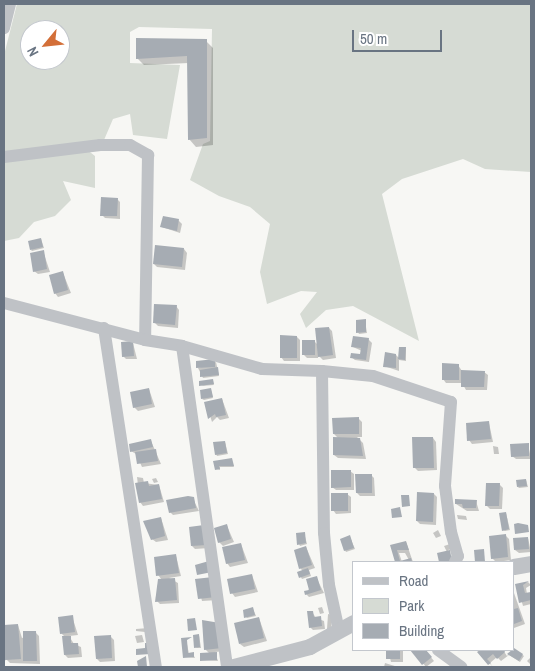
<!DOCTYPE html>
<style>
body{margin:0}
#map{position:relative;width:535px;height:671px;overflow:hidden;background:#f7f7f4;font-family:"Archivo Narrow",sans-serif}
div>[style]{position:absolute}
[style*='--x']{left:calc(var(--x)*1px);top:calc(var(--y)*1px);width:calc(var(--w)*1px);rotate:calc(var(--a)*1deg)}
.green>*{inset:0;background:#d6dbd4}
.shadow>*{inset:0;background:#0003}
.building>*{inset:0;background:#a6acb3}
.minor>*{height:12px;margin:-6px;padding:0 6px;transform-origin:6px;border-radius:6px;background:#bfc2c6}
.tertiary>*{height:16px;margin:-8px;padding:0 8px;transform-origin:8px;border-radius:8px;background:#bfc2c6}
span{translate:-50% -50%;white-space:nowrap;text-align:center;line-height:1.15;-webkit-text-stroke:5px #fff;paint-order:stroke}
.frame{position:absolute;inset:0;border:5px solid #697482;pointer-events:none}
.legend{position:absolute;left:352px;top:561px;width:162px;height:90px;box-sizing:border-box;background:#fff;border:1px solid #c3c7cd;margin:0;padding:6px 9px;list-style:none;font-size:15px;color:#697482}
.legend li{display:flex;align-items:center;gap:10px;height:25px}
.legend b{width:25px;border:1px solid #c3c7cd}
.north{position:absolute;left:20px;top:20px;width:50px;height:50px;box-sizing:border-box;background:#fff;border:1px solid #c3c7cd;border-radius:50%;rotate:242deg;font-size:14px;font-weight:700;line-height:20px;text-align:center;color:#697482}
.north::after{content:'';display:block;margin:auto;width:18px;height:22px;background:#d36f38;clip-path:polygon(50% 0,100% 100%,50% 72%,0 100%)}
.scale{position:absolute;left:352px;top:30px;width:90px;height:22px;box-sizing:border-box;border:2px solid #697482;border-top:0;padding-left:6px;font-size:15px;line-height:18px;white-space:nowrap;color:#697482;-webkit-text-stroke:4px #fff;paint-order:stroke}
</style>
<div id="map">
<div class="green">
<i style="clip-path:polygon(evenodd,17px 4px,531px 4px,531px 172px,485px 169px,463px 159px,402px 179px,382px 194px,419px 341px,353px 306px,326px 310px,306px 328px,300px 314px,317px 292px,301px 291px,267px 304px,260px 272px,270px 224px,250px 207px,219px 196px,190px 180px,203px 144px,210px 141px,212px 29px,139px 27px,130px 32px,130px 63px,180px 65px,167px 139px,133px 135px,130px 114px,113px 119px,104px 140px,4px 152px,4px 55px,17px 4px,30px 30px,60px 30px,60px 60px,30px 60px,30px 30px)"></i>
<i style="clip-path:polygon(86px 149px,95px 156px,95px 188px,63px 181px,71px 200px,55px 216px,34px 222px,19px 238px,4px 241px,4px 162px)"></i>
</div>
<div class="shadow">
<i style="clip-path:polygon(206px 41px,213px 48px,213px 145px,196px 147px,189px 139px,189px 63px,144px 65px,137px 58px)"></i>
<i style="clip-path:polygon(117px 199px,120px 202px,120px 219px,105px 218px,102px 215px)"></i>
<i style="clip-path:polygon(178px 220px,182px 224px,180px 233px,162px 227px)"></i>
<i style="clip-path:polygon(41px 239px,44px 248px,32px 251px,31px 250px)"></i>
<i style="clip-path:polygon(184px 249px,187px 253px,185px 270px,157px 267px,154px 264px)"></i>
<i style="clip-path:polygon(43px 251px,50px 272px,38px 274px,34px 271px)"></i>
<i style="clip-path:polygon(63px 273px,71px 293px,58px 297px,55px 293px)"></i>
<i style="clip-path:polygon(176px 306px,179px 310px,178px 328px,158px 326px,155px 323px)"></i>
<i style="clip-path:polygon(365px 321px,367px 333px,359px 334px,358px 332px)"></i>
<i style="clip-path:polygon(329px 328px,332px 331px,336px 358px,323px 360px,318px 355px,318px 358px,307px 358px,303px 354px,314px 341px,318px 345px)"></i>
<i style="clip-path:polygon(297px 337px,300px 340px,300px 361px,284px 361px,281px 357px)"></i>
<i style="clip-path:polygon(368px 339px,372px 343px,369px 362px,355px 360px,351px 357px,361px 355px,362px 351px,353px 347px)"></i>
<i style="clip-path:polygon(133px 343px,137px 359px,126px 359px,123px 356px)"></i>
<i style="clip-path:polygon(406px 348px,406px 361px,399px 360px,399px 371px,384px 366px,396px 355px,399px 358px)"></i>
<i style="clip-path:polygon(216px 362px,219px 376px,203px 378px,198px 368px)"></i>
<i style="clip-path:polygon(458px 365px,462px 371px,484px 372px,488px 375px,487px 390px,466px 390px,462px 383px,446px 383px,443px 379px)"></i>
<i style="clip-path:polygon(212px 381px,214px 385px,201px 386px)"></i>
<i style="clip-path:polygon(149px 389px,155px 407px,138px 411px,134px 407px)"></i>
<i style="clip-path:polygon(211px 390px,213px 398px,204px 400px,202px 399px)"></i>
<i style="clip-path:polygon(222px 399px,229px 418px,220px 420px,217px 417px,212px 422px,206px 403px)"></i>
<i style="clip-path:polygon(359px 419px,362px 422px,362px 437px,357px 437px,363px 443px,366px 459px,338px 458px,334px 455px,338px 438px,334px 434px)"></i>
<i style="clip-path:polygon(489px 423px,493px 442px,472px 444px,469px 440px)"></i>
<i style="clip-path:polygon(433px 438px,436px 442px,437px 470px,418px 471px,414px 467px)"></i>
<i style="clip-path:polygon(151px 441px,161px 464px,142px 467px,136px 454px,131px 451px)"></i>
<i style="clip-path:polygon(225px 442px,228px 454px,217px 456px,216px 454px)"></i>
<i style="clip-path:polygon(528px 444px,531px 459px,516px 459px,512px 456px)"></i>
<i style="clip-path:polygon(493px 446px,498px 447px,499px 454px,494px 454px)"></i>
<i style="clip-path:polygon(231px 459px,234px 467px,220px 467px,220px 470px,216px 469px,215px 462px)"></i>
<i style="clip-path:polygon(350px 471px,354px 474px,354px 490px,336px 490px,332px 487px)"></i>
<i style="clip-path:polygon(371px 475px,374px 478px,375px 496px,360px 496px,357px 493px)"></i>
<i style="clip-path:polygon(137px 477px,143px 478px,144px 483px,159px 485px,164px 502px,143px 506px,140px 502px)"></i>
<i style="clip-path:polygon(156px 478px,158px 482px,154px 483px,152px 479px)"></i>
<i style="clip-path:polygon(526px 480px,528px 487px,519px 488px,518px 487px)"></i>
<i style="clip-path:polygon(499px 484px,503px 488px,502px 509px,490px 509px,487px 506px)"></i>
<i style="clip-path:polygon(347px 494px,351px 497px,351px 513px,336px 514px,333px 510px)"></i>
<i style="clip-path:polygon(434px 494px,437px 497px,436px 525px,420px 524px,417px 521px)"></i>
<i style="clip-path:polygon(193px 499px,199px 511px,173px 515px,170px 512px)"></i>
<i style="clip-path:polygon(476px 501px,479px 511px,467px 511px,456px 504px)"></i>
<i style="clip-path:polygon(506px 513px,510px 530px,505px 531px,503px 530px)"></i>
<i style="clip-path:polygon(457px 515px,466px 516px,467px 520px,458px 519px)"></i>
<i style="clip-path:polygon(161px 518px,168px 540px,156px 542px,152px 539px)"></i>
<i style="clip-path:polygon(227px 526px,234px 542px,223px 546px,219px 542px)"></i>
<i style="clip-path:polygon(204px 527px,209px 548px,195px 549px,192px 546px)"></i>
<i style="clip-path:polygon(438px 530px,441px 536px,436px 538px,433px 533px)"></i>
<i style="clip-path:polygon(304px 533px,307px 544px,300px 546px,299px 544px)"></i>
<i style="clip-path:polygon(505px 535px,509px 539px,511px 560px,496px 562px,492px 558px)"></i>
<i style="clip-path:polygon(350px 537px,355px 549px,346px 552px,345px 550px)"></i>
<i style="clip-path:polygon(528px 538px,531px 552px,519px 553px,515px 550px)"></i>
<i style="clip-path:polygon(evenodd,406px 542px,413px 562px,396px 562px,392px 546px,406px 542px,399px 553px,405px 553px,409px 560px,402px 562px,399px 553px)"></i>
<i style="clip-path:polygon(241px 544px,248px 563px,230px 567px,227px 563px)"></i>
<i style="clip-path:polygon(450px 544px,453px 549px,448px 550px,454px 562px,441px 562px,439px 554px,447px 552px,444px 546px)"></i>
<i style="clip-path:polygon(306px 547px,315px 568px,309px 570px,311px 576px,302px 579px,298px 572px,303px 571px,300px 568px)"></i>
<i style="clip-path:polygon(176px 556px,181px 576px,169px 578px,178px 583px,179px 603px,160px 604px,157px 601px,162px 580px,158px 575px)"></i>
<i style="clip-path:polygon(252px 575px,258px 592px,235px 597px,232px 593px)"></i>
<i style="clip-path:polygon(316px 577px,324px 593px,309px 597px,306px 594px)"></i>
<i style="clip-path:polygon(197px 580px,218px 600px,202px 601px)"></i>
<i style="clip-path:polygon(528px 582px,531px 585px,526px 588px,527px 594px,531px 595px,531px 604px,523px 606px,517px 585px)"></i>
<i style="clip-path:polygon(514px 593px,525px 624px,514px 628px)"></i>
<i style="clip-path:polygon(322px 607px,324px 613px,320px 614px,318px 608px)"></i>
<i style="clip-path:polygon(253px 609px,256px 616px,247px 618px,246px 617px)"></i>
<i style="clip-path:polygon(312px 612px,316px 618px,324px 621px,325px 629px,313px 630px,310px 627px)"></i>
<i style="clip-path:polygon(328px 614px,332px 615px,331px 631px,327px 629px)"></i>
<i style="clip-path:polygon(72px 616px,78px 635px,69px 636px,74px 644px,81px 647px,82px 657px,68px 658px,65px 655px,65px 637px,61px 633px)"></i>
<i style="clip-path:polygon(259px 618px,267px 641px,244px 647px,240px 644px)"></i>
<i style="clip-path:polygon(203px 621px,214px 624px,225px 651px,215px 652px,218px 661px,201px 660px,210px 654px,205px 649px)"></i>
<i style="clip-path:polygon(18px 625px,22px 638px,36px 633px,39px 636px,40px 664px,10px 663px,6px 659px,4px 663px,4px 626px)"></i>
<i style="clip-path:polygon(148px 628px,145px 632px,136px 631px,136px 629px)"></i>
<i style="clip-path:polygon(142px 635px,144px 642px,137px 643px,135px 636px)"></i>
<i style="clip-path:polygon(199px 635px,201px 648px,197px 648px,195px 647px)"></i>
<i style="clip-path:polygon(110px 636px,114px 640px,115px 661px,100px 662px,97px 659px)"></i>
<i style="clip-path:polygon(186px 639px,189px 654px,193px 654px,195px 658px,184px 657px)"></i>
<i style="clip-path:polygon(514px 649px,524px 656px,520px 662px,509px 655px,501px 661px,497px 657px,490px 663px,493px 667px,479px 652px,503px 650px,507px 656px)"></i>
<i style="clip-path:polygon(388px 650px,403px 650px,403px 662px,391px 662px)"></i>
<i style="clip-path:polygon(412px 650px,425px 650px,434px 661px,426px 667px)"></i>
<i style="clip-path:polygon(531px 657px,531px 665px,527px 661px)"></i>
<i style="clip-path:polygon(385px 663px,398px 667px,384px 667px)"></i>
</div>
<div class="building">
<i style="clip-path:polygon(136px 38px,207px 39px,207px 138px,188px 140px,187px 56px,136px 59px)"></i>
<i style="clip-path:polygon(101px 197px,118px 198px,117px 216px,100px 216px)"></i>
<i style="clip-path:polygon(163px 216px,179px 219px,177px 231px,160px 227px)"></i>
<i style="clip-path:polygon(41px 238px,43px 247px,30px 250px,28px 241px)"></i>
<i style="clip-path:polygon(155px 245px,184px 248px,182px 267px,153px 264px)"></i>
<i style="clip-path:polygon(44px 250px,47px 269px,33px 272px,30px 253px)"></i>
<i style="clip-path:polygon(63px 271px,68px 290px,54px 294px,49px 275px)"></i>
<i style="clip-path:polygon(154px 304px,177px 305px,175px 325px,153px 323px)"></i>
<i style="clip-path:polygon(366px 319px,366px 332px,356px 333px,356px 320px)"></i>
<i style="clip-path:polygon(329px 327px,333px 355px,318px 357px,315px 328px)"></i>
<i style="clip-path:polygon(280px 335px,297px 336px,297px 358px,280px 358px)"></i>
<i style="clip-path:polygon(353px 336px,369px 338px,366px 360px,350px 358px,351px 353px,360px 354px,361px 348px,351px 347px)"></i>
<i style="clip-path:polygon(302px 340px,315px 340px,315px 355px,302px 355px)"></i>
<i style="clip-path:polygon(133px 341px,134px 356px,122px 357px,121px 342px)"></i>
<i style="clip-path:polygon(399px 347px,406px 347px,405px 360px,398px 359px)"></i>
<i style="clip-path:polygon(385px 352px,396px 354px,396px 368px,383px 367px)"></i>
<i style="clip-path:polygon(215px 359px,215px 367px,196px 368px,196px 361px)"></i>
<i style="clip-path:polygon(442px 363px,459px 364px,459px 380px,442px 380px)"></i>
<i style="clip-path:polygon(218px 367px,219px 375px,200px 377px,200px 370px)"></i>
<i style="clip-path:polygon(461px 370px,485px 371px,484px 387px,461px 387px)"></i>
<i style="clip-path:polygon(213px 379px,214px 384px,199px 386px,199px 381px)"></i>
<i style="clip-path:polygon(149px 388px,152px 404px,133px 408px,130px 392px)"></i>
<i style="clip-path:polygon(211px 388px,213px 397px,201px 399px,200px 390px)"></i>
<i style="clip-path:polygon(222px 398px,226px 415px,216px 417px,215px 414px,208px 419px,204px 402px)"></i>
<i style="clip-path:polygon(359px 417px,359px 434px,333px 434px,332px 418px)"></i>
<i style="clip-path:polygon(489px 421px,491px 439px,467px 441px,466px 423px)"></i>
<i style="clip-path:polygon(333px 437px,360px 438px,363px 456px,333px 455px)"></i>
<i style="clip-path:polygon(412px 437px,433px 437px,434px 468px,413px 468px)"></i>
<i style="clip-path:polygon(151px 439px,153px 447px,130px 452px,129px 444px)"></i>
<i style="clip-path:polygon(225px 441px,227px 453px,215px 455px,213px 442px)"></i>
<i style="clip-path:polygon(529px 443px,529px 456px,511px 457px,510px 444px)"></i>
<i style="clip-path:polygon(156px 449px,158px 461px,137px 464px,135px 452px)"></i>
<i style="clip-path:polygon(232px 458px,234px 466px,219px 466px,220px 469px,215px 470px,213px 461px)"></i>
<i style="clip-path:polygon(331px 470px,351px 470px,351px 487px,331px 488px)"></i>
<i style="clip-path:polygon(355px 474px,372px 474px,372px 493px,356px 493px)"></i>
<i style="clip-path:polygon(526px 479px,527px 486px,517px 487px,516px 480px)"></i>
<i style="clip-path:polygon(148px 481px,149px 486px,159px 484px,162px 499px,139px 503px,135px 483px)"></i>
<i style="clip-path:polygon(486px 483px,500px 483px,499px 506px,485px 506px)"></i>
<i style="clip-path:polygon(417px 492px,434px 493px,433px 522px,416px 521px)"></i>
<i style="clip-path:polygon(331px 493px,348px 493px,348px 511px,331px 511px)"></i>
<i style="clip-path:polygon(401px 495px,409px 495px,410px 506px,402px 507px)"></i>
<i style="clip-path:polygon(188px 496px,194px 497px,196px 508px,169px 513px,166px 500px)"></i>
<i style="clip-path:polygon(455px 499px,477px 500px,476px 508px,463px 508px,462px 504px,455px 504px)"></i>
<i style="clip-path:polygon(400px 507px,402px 517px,392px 518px,391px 509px)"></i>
<i style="clip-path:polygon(506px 512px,509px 529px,502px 531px,499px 513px)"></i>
<i style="clip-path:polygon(161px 517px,165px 536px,151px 540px,143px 521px)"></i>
<i style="clip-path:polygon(518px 523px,528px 525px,529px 532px,515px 534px,514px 524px)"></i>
<i style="clip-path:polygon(227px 524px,231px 539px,218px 543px,214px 528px)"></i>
<i style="clip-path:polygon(204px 525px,207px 545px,191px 546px,189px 527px)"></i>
<i style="clip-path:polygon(305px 532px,306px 543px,297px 545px,296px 533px)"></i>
<i style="clip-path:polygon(506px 534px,508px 557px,491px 559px,489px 536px)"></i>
<i style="clip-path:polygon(350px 535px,354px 548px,344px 551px,340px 539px)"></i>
<i style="clip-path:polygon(528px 537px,529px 549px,514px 550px,513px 538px)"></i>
<i style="clip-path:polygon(406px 541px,409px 550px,397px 550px,400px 561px,411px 558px,412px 562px,395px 562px,390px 545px)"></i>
<i style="clip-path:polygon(241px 543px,245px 560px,226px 564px,222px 547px)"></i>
<i style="clip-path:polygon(306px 546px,312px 565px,299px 569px,294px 550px)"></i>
<i style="clip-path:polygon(484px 549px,485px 562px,475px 562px,474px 550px)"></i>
<i style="clip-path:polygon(450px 550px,452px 562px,439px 562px,437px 553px)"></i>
<i style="clip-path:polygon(176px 554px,179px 573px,156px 576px,154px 557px)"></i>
<i style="clip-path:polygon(209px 561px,212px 572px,197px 575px,195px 565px)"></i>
<i style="clip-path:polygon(308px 568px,310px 574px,299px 578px,297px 572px)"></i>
<i style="clip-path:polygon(252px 574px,255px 589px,230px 594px,227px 579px)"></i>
<i style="clip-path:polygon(317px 576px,321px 590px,305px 595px,304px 591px,309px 590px,306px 579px)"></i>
<i style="clip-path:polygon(213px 577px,216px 597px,198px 599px,195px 579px)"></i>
<i style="clip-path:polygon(175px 578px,177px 600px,155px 602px,158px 579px)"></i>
<i style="clip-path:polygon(529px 581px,523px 585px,525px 593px,531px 592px,531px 600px,519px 603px,515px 584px)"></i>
<i style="clip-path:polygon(253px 607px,255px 615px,244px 618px,243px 610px)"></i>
<i style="clip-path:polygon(518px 608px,522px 621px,514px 624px,514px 609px)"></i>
<i style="clip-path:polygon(307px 611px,313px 611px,314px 617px,321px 616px,322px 626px,309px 628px)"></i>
<i style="clip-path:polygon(73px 615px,75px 632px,60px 634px,58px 617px)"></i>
<i style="clip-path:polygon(259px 617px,264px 638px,239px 644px,234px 623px)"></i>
<i style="clip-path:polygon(195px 618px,197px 630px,188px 631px,187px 619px)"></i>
<i style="clip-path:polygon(202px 620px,220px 623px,222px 648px,204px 650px)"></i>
<i style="clip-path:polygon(18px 624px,21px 659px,5px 660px,4px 625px)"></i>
<i style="clip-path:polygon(23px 631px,36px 631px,37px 661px,23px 661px)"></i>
<i style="clip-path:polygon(199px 634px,200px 647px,194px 648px,193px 635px)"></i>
<i style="clip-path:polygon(111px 635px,112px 658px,96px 659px,94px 636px)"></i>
<i style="clip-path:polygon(62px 636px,71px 636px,71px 643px,78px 643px,79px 654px,64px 655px)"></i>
<i style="clip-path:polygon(192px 637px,187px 640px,188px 653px,194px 652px,194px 657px,183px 658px,181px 638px)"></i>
<i style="clip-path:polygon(145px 643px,149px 643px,150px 654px,136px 655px,136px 649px,145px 648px)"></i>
<i style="clip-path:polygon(514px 648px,523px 654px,519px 661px,507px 654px)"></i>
<i style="clip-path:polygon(386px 650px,400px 650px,400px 659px,386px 659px)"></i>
<i style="clip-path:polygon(410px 650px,426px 650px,432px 657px,422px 665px)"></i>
<i style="clip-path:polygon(480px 650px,504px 650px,505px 652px,497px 659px,493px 654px,487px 659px,491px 663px,488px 665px,477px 652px)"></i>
<i style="clip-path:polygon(217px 652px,217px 660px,200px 661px,200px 653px)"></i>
<i style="clip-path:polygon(146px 656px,147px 667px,138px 667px,137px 661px)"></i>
</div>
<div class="minor">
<i style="--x:4;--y:28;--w:25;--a:-76"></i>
<i style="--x:4;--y:157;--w:97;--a:-7.1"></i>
<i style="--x:100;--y:145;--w:30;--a:0"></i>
<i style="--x:130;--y:145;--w:21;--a:29"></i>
<i style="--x:148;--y:155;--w:185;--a:90.9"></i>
<i style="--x:4;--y:303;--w:146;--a:14.7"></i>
<i style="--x:145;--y:340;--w:37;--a:9"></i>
<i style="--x:182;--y:346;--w:83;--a:16"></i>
<i style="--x:262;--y:369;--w:60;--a:1.9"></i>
<i style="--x:322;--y:371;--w:51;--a:5.6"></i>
<i style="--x:373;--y:376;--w:82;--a:18.4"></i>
<i style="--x:451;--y:402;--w:84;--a:94.1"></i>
<i style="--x:445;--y:486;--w:46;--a:82.6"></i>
<i style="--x:451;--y:532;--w:25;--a:74"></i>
<i style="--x:458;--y:556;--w:7;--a:117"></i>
<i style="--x:104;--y:328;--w:343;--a:81.3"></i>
<i style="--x:182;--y:346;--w:324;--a:82"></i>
<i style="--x:322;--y:371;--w:162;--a:89.3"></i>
<i style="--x:324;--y:533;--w:52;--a:84.5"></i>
<i style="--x:329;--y:585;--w:47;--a:77.7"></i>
<i style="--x:438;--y:650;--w:29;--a:36"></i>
</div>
<div class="tertiary">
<i style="--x:514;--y:567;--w:17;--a:-10"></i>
<i style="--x:234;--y:667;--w:79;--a:-14.7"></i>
<i style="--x:310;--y:647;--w:50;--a:-28.6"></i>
</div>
<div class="frame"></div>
<ul class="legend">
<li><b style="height:6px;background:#bfc2c6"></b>Road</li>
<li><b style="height:14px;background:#d6dbd4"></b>Park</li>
<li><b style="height:14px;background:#a6acb3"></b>Building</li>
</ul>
<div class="north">N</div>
<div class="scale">50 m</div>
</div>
